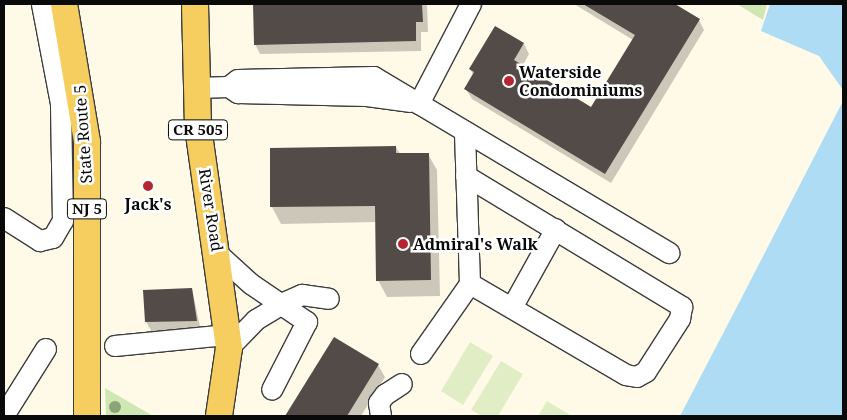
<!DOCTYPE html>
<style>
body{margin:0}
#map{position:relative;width:847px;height:420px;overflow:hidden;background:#fffae8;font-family:"Noto Serif",serif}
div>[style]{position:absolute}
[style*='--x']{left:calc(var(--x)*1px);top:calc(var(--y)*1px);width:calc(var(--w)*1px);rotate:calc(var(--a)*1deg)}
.green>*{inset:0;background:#cfe7b3}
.pitch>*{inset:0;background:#e1eec5}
.water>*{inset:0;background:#aedcf4}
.shadow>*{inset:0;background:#0003}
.building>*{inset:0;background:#524b47}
.roads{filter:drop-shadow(1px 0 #3d3d3d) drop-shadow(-1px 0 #3d3d3d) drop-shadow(0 1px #3d3d3d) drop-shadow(0 -1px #3d3d3d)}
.minor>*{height:20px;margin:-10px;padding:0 10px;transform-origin:10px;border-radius:10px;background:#fff}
.major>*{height:26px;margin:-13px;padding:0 13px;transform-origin:13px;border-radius:13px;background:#f6ce60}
.trees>*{width:12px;height:12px;margin:-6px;border-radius:50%;background:#8ba578}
.dots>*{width:14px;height:14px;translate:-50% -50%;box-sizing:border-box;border:2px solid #fff;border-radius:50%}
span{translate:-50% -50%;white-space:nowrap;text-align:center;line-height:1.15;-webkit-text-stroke:5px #fff;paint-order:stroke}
.shield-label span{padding:1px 4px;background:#fff;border:1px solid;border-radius:4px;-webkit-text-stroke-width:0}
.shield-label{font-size:15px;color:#0a0a0a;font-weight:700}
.poi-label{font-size:16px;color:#0a0a0a;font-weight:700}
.left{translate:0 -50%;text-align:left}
.street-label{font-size:16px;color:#0a0a0a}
.frame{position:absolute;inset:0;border:5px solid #0a0a0a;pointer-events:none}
</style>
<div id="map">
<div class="green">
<i style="clip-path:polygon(737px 4px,767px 4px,763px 20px)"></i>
<i style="clip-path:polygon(105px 388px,153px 416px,106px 416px)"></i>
</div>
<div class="pitch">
<i style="clip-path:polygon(470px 342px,493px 356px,463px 405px,441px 391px)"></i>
<i style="clip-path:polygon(501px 361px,523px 374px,498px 416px,482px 416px,471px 410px)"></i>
<i style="clip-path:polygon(547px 401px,572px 416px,538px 416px)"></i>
</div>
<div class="water">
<i style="clip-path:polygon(770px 4px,843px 4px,843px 90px,819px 56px,761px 31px)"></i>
<i style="clip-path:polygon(843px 101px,843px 416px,680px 416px,741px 299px)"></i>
</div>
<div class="shadow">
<i style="clip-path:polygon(254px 4px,427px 4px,428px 32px,421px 32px,421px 51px,260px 54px,255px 44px)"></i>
<i style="clip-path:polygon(574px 4px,673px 4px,699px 20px,704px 30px,611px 183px,472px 99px,466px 89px,474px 76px,470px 69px,496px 27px,524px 44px,529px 54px,522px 67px,591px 109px,633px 40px)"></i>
<i style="clip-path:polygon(396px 147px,400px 154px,428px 154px,437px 170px,440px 296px,387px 297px,378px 280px,377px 222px,281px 224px,272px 207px,271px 149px)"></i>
<i style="clip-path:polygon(192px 289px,201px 331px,152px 332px,146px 322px)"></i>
<i style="clip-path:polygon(334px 338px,378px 365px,385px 377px,361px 416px,287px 416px)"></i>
</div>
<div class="building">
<i style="clip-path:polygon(253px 4px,422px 4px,423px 22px,416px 22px,416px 41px,254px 45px)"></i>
<i style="clip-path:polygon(583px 4px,675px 4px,700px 19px,605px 174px,464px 89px,474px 72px,469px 69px,495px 26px,524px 43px,514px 60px,591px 107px,635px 35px)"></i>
<i style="clip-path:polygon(396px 146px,396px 153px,429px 153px,431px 280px,376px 281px,375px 206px,270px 207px,270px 148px)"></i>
<i style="clip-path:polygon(192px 288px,197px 321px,145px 322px,143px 290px)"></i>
<i style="clip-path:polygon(334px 337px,379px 364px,347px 416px,285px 416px)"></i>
</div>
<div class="roads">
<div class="minor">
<i style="--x:229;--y:87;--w:11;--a:34"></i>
<i style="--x:238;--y:93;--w:129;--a:1.3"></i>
<i style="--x:367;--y:96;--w:43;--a:7.9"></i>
<i style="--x:197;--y:88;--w:32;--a:-2"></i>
<i style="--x:229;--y:87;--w:11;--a:-38"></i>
<i style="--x:238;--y:80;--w:136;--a:-1.3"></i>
<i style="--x:374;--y:77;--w:344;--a:30.8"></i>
<i style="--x:419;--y:104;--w:113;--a:-62.5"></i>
<i style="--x:466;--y:176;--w:253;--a:31.2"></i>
<i style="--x:682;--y:307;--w:12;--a:99"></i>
<i style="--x:680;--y:319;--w:63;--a:122.7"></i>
<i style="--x:646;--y:372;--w:10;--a:151"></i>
<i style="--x:637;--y:377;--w:11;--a:-170"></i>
<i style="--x:626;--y:375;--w:181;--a:-149.7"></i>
<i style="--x:4;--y:218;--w:43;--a:32.6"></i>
<i style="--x:40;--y:241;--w:13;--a:-13"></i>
<i style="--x:53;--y:238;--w:20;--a:-60"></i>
<i style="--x:63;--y:221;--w:117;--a:-91"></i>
<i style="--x:61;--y:104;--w:102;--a:-100.8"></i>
<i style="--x:219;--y:255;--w:43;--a:42.2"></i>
<i style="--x:251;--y:284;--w:68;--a:34.2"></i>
<i style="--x:307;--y:322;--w:76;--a:117.2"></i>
<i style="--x:512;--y:308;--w:90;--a:-60.9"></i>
<i style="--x:115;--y:346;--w:114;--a:-5.6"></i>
<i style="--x:229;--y:348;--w:39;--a:-46"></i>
<i style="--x:256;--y:320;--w:33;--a:-31"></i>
<i style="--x:284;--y:303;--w:20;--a:-24"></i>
<i style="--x:302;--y:295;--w:27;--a:8"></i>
<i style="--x:421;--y:354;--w:85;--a:-55"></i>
<i style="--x:470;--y:284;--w:152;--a:-91.9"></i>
<i style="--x:4;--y:416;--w:79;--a:-57.9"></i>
<i style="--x:381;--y:416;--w:13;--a:-99"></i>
<i style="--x:379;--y:403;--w:10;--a:-53"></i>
<i style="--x:385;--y:395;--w:20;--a:-33"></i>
</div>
<div class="major">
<i style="--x:64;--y:4;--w:140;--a:80.5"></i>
<i style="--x:87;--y:142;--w:274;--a:90"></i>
<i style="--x:195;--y:4;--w:123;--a:88.6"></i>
<i style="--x:198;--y:127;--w:223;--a:82"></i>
<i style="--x:229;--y:348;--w:69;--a:98.4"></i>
</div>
</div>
<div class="trees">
<i style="left:115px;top:407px"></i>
</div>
<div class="dots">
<i style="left:509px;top:81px;background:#b62631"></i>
<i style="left:148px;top:186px;background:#b62631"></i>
<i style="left:403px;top:244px;background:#b62631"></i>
</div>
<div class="shield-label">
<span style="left:198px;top:130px">CR 505</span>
<span style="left:87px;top:209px">NJ 5</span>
</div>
<div class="poi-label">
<span class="left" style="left:519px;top:81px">Waterside<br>Condominiums</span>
<span style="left:148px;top:204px">Jack's</span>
<span class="left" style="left:413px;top:244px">Admiral's Walk</span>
</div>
<div class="street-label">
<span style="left:83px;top:134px;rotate:-94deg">State Route 5</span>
<span style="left:211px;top:210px;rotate:81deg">River Road</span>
</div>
<div class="frame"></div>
</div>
